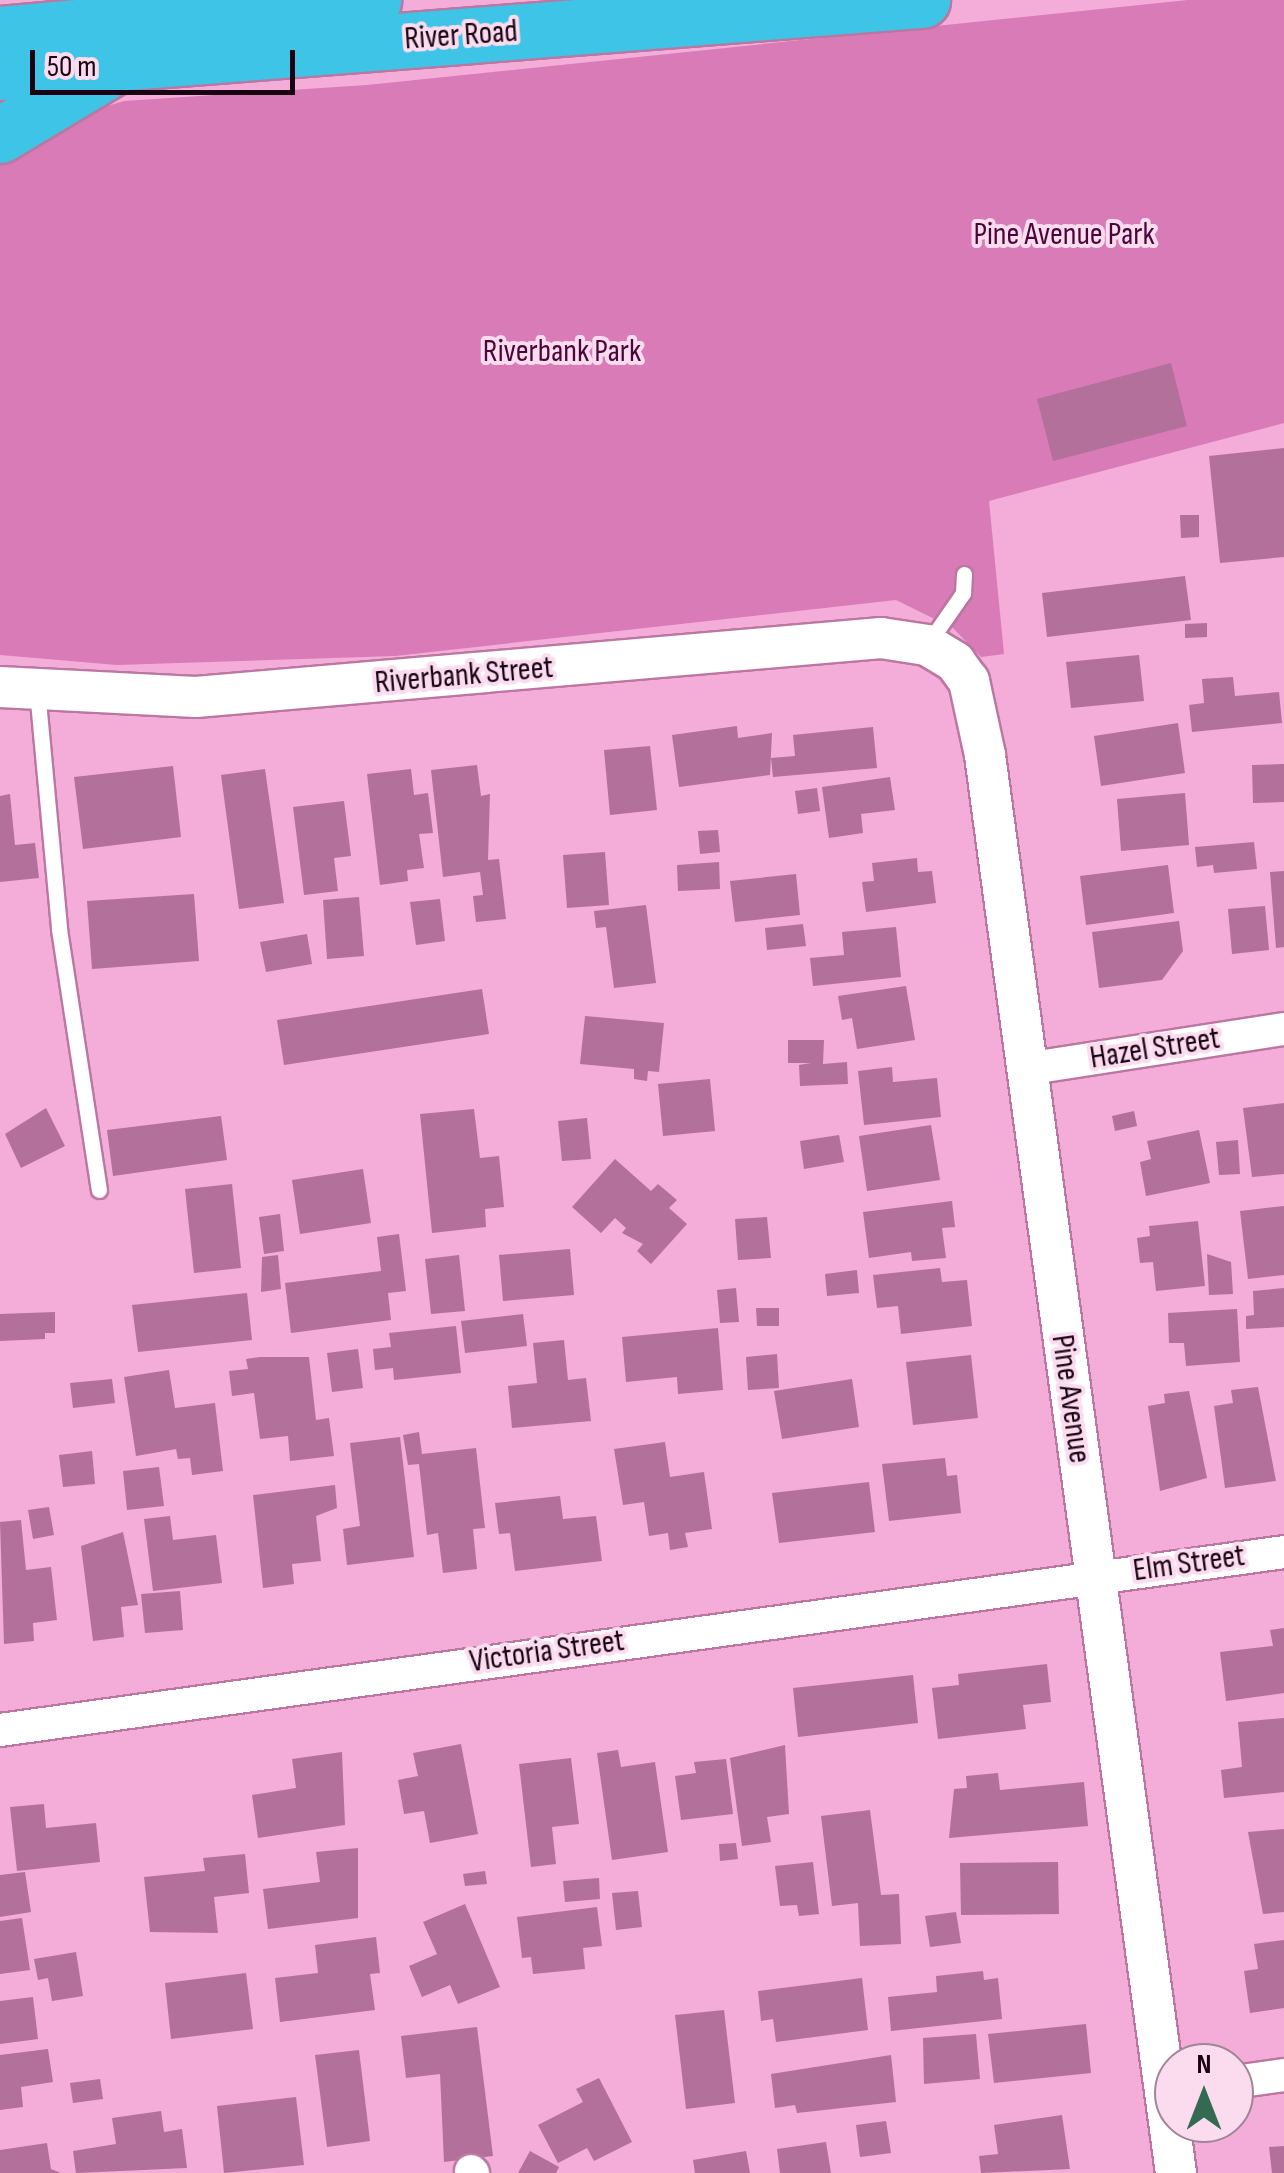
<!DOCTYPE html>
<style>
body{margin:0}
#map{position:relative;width:1284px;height:2173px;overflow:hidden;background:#f4acd8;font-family:"Sofia Sans Condensed",sans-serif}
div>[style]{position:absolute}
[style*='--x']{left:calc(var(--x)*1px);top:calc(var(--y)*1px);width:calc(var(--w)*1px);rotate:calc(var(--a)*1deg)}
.green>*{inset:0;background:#d87bb6}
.building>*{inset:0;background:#b3709a}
.roads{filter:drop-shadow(2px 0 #bb77a1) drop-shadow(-2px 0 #bb77a1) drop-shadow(0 2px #bb77a1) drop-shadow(0 -2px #bb77a1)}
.service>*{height:15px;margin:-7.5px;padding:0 7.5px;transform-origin:7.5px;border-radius:7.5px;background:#fff}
.minor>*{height:32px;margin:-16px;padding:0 16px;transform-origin:16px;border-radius:16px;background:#fff}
.tertiary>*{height:40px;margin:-20px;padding:0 20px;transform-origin:20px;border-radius:20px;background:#fff}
.trunk>*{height:55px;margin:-27.5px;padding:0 27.5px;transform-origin:27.5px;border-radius:27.5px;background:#3ec4e6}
span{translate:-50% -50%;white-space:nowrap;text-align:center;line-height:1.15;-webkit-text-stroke:8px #fadcee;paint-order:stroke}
.street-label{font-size:32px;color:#190312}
.park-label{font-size:32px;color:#4c0539}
.north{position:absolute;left:1154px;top:2043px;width:100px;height:100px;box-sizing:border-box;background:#fadcee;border:2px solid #a08596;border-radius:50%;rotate:0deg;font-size:28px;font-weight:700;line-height:40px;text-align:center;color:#190312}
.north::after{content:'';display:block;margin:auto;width:35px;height:45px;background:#336a51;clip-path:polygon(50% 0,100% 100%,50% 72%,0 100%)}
.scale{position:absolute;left:30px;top:50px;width:265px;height:45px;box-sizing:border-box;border:5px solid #190312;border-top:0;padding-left:12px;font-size:30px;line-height:35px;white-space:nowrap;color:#190312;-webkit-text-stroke:8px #fadcee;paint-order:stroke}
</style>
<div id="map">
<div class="green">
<i style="clip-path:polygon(1188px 0,1284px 0,1284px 423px,989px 501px,1004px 654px,981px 657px,953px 628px,896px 600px,395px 656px,117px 665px,0 655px,0 151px,33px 128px,124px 101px,367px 85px)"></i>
</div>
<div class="building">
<i style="clip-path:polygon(1171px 363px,1187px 426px,1053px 461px,1037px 399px)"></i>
<i style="clip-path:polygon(1284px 448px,1284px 557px,1220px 563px,1209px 456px)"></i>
<i style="clip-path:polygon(1180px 515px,1199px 515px,1199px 537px,1181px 538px)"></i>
<i style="clip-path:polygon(1185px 576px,1191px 620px,1047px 637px,1042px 593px)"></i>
<i style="clip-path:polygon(1207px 623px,1207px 637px,1185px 638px,1185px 624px)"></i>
<i style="clip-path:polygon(1139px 655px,1144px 701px,1071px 708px,1066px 662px)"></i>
<i style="clip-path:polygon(1233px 677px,1235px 696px,1279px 692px,1282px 723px,1192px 732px,1189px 705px,1204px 703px,1202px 679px)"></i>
<i style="clip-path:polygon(1178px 723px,1185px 773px,1101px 786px,1094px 736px)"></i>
<i style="clip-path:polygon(737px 726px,738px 738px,772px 733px,770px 775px,679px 787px,672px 735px)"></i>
<i style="clip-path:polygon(873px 727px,877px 768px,773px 777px,771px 758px,795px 756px,793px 735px)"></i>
<i style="clip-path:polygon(650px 746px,657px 810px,610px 815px,604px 750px)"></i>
<i style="clip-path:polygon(1284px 764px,1284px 802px,1253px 803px,1252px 765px)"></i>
<i style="clip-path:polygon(477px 765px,481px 796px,490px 794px,488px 860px,499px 859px,506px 919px,476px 922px,473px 896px,483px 895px,480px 872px,443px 877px,431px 770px)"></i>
<i style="clip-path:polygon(173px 766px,181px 837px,83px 849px,74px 777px)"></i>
<i style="clip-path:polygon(265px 769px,284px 903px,239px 909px,221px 775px)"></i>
<i style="clip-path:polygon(411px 769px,414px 795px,428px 793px,433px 833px,419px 834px,424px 868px,407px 870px,408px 881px,380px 885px,367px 774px)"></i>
<i style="clip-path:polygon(890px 777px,895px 810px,861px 814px,863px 833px,829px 838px,822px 787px)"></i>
<i style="clip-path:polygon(817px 788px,820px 811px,798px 814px,795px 791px)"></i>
<i style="clip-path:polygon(1185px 793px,1189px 845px,1121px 851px,1117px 799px)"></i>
<i style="clip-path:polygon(10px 794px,15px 845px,35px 843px,39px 878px,0 882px,0 796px)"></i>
<i style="clip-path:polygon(344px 801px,351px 856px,334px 858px,338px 891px,304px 895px,293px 807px)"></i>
<i style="clip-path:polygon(718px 830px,720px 852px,700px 854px,698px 831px)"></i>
<i style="clip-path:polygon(1254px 842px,1257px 869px,1214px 873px,1213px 865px,1197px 867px,1195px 847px)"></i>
<i style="clip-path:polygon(605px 852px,609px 905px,567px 908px,563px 855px)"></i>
<i style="clip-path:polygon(917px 858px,918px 872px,932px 871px,936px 903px,866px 912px,862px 882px,874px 881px,872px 863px)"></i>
<i style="clip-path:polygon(719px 862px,720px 889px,678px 891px,677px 865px)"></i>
<i style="clip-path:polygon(1168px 865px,1174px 913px,1086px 925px,1080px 876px)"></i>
<i style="clip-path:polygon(1284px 871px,1284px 947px,1276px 948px,1270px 872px)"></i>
<i style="clip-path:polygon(796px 874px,800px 915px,735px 922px,730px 881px)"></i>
<i style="clip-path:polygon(194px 894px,199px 961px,92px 969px,87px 901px)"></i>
<i style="clip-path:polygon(359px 897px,364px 956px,327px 959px,323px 900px)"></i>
<i style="clip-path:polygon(440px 899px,445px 941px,416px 945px,410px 902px)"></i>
<i style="clip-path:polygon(646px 905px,656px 983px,614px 988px,606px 927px,596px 928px,594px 911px)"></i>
<i style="clip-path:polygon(1265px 906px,1269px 950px,1232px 954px,1228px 909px)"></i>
<i style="clip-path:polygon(1179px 921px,1183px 951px,1162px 980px,1099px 988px,1092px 932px)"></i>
<i style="clip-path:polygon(803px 924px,806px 946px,767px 950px,765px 928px)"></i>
<i style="clip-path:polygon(896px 927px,901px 977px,813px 986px,810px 958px,844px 955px,842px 932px)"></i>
<i style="clip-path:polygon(307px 934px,312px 964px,266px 972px,260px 942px)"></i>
<i style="clip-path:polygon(906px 986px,915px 1040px,857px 1049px,852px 1018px,842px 1020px,838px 996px)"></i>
<i style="clip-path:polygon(482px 989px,489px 1034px,284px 1065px,277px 1020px)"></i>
<i style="clip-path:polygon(585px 1016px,664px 1023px,659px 1072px,648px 1071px,647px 1081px,634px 1079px,634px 1069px,580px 1064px)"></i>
<i style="clip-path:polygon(788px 1040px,824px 1040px,823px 1064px,847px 1062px,848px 1084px,800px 1086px,799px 1065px,811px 1063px,788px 1063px)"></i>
<i style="clip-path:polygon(892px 1067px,893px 1082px,937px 1078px,941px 1117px,864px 1125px,858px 1071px)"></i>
<i style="clip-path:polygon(710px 1079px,715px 1131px,663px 1136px,658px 1084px)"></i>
<i style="clip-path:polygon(1284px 1103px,1284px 1174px,1252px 1177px,1243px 1108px)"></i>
<i style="clip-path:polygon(46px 1108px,65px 1146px,21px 1168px,5px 1134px)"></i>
<i style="clip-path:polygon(474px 1109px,480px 1158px,499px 1156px,504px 1207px,485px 1209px,486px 1227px,432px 1233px,420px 1114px)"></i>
<i style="clip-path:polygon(1134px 1111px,1137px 1126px,1115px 1131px,1112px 1116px)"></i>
<i style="clip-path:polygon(221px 1116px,227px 1160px,113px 1176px,107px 1130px)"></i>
<i style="clip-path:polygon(587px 1118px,591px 1159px,562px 1161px,558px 1121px)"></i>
<i style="clip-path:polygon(931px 1125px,940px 1180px,867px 1191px,859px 1136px)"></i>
<i style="clip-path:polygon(1199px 1130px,1210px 1183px,1146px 1196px,1140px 1162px,1151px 1159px,1147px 1141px)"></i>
<i style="clip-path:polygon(839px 1135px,844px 1162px,804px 1169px,800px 1141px)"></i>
<i style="clip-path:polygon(1238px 1140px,1240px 1174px,1219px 1175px,1216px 1142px)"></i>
<i style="clip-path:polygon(615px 1159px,651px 1191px,658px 1184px,677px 1200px,669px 1208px,687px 1224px,651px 1264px,637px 1251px,643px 1244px,622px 1233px,626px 1228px,615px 1218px,601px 1233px,572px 1207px)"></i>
<i style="clip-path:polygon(363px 1169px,371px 1223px,300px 1234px,292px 1180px)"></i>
<i style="clip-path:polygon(232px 1184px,241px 1268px,194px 1273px,185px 1189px)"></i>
<i style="clip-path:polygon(952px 1201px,955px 1227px,942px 1228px,946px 1258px,912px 1261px,911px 1252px,869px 1258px,863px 1212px)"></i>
<i style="clip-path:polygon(1284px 1206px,1284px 1275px,1248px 1279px,1240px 1211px)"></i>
<i style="clip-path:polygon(280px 1214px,284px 1251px,264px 1254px,259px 1217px)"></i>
<i style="clip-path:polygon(767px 1217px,771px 1258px,738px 1260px,735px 1219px)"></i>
<i style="clip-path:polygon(1198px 1221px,1205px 1286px,1156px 1291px,1153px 1262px,1140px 1263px,1137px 1238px,1150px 1236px,1149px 1226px)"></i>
<i style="clip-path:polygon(399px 1234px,406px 1291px,388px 1293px,391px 1320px,291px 1333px,285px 1283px,381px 1271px,377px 1237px)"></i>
<i style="clip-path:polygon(570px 1249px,574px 1295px,503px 1301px,499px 1255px)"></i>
<i style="clip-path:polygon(1207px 1254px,1231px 1262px,1233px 1294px,1209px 1295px)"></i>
<i style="clip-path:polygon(278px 1255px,281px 1289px,261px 1292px,262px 1257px)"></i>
<i style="clip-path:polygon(459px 1255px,465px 1311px,431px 1314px,425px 1259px)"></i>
<i style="clip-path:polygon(940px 1268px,942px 1282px,967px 1280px,972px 1326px,901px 1334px,898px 1306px,877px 1308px,873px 1275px)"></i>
<i style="clip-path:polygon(857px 1270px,859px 1293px,827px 1296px,825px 1274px)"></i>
<i style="clip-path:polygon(736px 1288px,739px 1322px,720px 1323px,717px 1290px)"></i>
<i style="clip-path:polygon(1284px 1288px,1284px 1327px,1246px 1329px,1246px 1316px,1254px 1315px,1253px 1291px)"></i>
<i style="clip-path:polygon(247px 1293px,252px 1340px,138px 1352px,132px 1305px)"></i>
<i style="clip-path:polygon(756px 1308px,779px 1308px,779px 1326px,757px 1326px)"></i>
<i style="clip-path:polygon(1237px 1309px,1240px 1362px,1186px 1366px,1184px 1343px,1169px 1343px,1168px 1313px)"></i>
<i style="clip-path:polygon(55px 1312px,55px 1333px,45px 1333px,45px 1339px,0 1341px,0 1314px)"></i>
<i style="clip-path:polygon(523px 1314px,527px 1346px,465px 1353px,461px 1321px)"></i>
<i style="clip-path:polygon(456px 1326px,461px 1373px,394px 1380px,393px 1368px,375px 1370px,373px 1349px,391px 1347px,389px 1333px)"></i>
<i style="clip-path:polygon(718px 1328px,723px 1390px,678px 1394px,677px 1377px,626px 1382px,622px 1337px)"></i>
<i style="clip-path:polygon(564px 1340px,568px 1380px,586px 1378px,591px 1421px,512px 1428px,508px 1386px,537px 1383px,533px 1343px)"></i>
<i style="clip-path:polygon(358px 1349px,363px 1388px,332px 1392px,327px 1353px)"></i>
<i style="clip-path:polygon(777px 1354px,779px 1388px,748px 1390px,746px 1357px)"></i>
<i style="clip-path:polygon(971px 1355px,978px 1418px,913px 1425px,906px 1362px)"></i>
<i style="clip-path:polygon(260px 1357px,309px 1357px,316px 1420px,329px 1418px,334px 1456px,290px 1461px,288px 1436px,260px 1439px,254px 1393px,232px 1396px,229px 1371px,248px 1369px,246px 1359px)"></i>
<i style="clip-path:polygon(169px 1370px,175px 1408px,215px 1403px,223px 1471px,192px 1475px,190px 1458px,178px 1459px,176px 1449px,136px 1456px,124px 1377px)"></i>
<i style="clip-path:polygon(112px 1379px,115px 1403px,73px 1408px,70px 1383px)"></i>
<i style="clip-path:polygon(852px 1379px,859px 1427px,782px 1439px,774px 1391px)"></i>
<i style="clip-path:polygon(1258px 1387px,1276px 1481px,1225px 1488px,1214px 1406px,1233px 1403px,1231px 1390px)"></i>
<i style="clip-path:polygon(1189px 1391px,1207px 1478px,1160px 1491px,1148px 1406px,1165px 1403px,1164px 1394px)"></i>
<i style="clip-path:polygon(419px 1432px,422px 1454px,476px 1448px,485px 1528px,473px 1529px,477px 1569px,443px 1573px,438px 1533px,427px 1535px,419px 1464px,408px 1465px,403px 1435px)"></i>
<i style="clip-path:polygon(400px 1437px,414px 1557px,347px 1565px,343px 1529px,360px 1526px,350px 1443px)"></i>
<i style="clip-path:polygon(665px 1442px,670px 1477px,704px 1472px,712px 1529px,685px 1533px,688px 1547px,670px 1550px,668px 1533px,649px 1536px,644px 1502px,623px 1505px,614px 1449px)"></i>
<i style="clip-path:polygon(92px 1451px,95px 1484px,63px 1487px,59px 1455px)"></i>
<i style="clip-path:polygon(945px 1458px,947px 1476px,957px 1475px,961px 1513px,889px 1521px,882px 1464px)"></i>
<i style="clip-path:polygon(159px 1467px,164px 1506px,127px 1510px,123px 1471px)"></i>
<i style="clip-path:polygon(869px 1482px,875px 1532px,779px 1543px,772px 1493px)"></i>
<i style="clip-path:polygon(335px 1485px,337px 1508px,316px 1516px,321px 1561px,292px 1564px,294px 1584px,263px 1588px,253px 1495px)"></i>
<i style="clip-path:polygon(560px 1496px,563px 1519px,596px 1516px,602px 1561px,515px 1571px,510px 1533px,499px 1534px,495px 1503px)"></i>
<i style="clip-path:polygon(49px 1507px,54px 1535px,33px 1539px,28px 1510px)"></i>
<i style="clip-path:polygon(170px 1516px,173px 1540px,216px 1535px,222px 1583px,153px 1591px,144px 1519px)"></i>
<i style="clip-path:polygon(21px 1520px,26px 1570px,51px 1567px,57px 1620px,33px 1623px,34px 1641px,4px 1644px,0 1522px)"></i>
<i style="clip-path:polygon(123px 1532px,138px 1605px,121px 1607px,124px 1637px,93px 1641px,81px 1546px)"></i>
<i style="clip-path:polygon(180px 1591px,183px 1630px,145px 1633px,141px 1594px)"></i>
<i style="clip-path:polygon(1284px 1628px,1284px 1693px,1226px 1701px,1220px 1652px,1273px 1646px,1270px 1630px)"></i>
<i style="clip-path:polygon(1047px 1664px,1051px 1702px,1023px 1705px,1026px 1729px,938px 1739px,932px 1688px,959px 1685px,958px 1674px)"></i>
<i style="clip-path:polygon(913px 1675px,918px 1723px,798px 1737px,793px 1688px)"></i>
<i style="clip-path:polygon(1284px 1718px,1284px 1792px,1224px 1798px,1221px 1770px,1242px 1767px,1238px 1722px)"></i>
<i style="clip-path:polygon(461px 1744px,478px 1834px,430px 1843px,424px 1811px,404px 1814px,398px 1780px,418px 1776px,413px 1753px)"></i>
<i style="clip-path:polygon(785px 1745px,789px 1814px,767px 1817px,771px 1842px,742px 1846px,730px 1758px)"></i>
<i style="clip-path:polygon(618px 1750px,621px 1767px,655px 1762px,668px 1852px,612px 1860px,597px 1753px)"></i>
<i style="clip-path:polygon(342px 1752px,345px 1825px,258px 1838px,252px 1795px,296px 1788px,292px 1759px)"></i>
<i style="clip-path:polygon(571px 1758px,579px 1824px,552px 1827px,556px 1864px,531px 1867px,519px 1764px)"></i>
<i style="clip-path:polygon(726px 1759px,733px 1814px,681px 1820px,675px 1776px,696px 1773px,694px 1762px)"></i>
<i style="clip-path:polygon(998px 1773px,1000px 1790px,1084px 1782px,1088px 1826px,949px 1838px,954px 1789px,967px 1788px,966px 1776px)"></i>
<i style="clip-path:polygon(44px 1804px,46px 1828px,96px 1823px,100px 1862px,17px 1871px,10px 1807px)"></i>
<i style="clip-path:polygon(870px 1810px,881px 1895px,899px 1894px,901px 1944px,860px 1946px,858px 1903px,832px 1906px,821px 1816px)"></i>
<i style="clip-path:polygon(1284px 1829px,1284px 1912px,1263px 1914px,1248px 1832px)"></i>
<i style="clip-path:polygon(736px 1843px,738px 1859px,720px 1861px,719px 1844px)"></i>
<i style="clip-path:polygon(358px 1848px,358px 1918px,268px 1929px,263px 1889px,320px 1882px,316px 1852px)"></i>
<i style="clip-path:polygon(245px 1854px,249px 1893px,214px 1897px,218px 1933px,150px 1932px,144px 1877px,205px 1871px,203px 1858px)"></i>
<i style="clip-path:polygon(813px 1862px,819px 1914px,799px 1916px,797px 1905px,780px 1906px,775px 1866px)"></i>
<i style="clip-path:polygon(1058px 1862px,1059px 1914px,961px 1915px,960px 1863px)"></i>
<i style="clip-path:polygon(485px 1871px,487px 1884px,465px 1886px,463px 1874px)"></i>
<i style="clip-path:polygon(25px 1872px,31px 1912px,0 1917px,0 1875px)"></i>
<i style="clip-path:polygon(599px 1878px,600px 1899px,565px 1902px,563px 1881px)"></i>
<i style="clip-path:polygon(638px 1891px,642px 1927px,616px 1930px,612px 1893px)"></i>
<i style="clip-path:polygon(465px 1904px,500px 1987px,458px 2004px,450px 1985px,422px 1997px,409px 1966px,437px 1954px,423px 1922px)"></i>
<i style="clip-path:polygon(597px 1907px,602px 1946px,583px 1948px,585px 1969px,533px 1974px,531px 1957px,522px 1958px,517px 1917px)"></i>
<i style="clip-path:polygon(956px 1912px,961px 1943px,930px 1947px,925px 1916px)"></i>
<i style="clip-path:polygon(22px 1918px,30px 1970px,0 1974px,0 1921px)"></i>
<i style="clip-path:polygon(376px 1937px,380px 1973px,370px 1974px,375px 2010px,280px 2022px,275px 1978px,318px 1973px,315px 1945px)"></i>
<i style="clip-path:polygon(1284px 1940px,1284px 2008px,1250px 2013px,1244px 1971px,1258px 1969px,1254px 1944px)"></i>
<i style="clip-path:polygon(76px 1952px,83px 1996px,52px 2001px,48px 1978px,38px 1980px,34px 1959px)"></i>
<i style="clip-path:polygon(983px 1971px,984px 1980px,998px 1978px,1002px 2019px,891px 2031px,888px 1997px,937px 1992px,936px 1976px)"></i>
<i style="clip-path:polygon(246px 1973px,253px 2029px,171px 2039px,165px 1983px)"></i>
<i style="clip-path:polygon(862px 1978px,868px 2030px,776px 2042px,773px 2019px,761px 2021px,758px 1991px)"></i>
<i style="clip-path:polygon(33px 1997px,38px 2039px,0 2044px,0 2001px)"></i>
<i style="clip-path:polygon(724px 2010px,735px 2103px,686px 2109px,675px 2015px)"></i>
<i style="clip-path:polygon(1086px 2024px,1091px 2073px,994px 2083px,988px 2034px)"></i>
<i style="clip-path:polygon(477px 2027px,493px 2156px,444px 2162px,440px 2074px,406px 2078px,401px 2036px)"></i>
<i style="clip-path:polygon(976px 2034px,980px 2079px,924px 2084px,923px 2038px)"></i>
<i style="clip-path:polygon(48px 2049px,53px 2082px,21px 2087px,23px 2107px,0 2110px,0 2055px)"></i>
<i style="clip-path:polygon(359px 2050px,370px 2141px,327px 2147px,315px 2055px)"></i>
<i style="clip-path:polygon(891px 2055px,896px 2102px,797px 2113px,795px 2105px,775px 2108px,771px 2074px)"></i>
<i style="clip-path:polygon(599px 2078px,632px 2142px,594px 2161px,587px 2148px,558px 2163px,538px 2125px,583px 2102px,576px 2089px)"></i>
<i style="clip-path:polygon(100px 2079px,103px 2099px,73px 2103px,70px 2083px)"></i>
<i style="clip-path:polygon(296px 2097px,304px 2165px,224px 2173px,217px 2106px)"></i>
<i style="clip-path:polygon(161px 2111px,164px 2132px,182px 2129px,187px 2168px,76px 2173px,73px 2151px,116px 2144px,112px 2118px)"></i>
<i style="clip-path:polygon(1062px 2115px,1070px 2169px,981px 2173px,979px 2156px,998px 2154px,994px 2125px)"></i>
<i style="clip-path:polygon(886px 2121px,891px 2153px,860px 2157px,856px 2125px)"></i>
<i style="clip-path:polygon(826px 2142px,831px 2173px,780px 2173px,777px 2149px)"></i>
<i style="clip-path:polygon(47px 2143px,51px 2169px,61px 2173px,0 2173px,0 2150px)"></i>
<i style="clip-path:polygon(1284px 2146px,1284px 2173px,1272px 2173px,1269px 2147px)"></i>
<i style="clip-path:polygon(530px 2151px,559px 2167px,556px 2173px,518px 2173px)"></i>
<i style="clip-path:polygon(746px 2151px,750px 2173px,695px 2173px,693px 2160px)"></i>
</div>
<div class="roads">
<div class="service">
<i style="--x:929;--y:642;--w:60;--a:-55.2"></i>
<i style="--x:963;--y:593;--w:19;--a:-87"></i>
<i style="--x:37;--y:690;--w:240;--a:84.7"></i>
<i style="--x:59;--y:929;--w:264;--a:81.3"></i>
</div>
<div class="minor">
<i style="--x:1025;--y:1069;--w:262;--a:-8.8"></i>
<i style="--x:0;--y:1730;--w:1296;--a:-7.89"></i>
<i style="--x:1234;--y:2082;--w:50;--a:-8"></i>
<i style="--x:471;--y:2171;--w:3;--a:45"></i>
</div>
<div class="tertiary">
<i style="--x:0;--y:687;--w:196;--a:2.9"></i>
<i style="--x:196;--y:697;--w:688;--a:-4.92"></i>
<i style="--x:881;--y:638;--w:47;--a:8.7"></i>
<i style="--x:927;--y:645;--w:33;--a:31"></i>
<i style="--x:955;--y:662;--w:24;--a:54"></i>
<i style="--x:969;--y:681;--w:76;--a:77.8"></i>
<i style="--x:985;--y:755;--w:1431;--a:82.33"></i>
</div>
<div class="trunk">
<i style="--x:0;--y:34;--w:375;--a:-5.2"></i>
<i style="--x:0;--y:72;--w:925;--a:-4.47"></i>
<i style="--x:0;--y:135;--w:126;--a:-31"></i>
</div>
</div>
<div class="street-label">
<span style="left:461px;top:36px;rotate:-4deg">River Road</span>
<span style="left:464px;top:676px;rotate:-5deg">Riverbank Street</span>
<span style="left:1155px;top:1049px;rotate:-9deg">Hazel Street</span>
<span style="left:1070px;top:1399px;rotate:82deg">Pine Avenue</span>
<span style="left:1189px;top:1564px;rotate:-8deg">Elm Street</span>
<span style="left:547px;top:1652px;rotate:-8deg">Victoria Street</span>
</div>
<div class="park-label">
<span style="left:1064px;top:235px">Pine Avenue Park</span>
<span style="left:562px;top:352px">Riverbank Park</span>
</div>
<div class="north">N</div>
<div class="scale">50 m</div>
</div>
